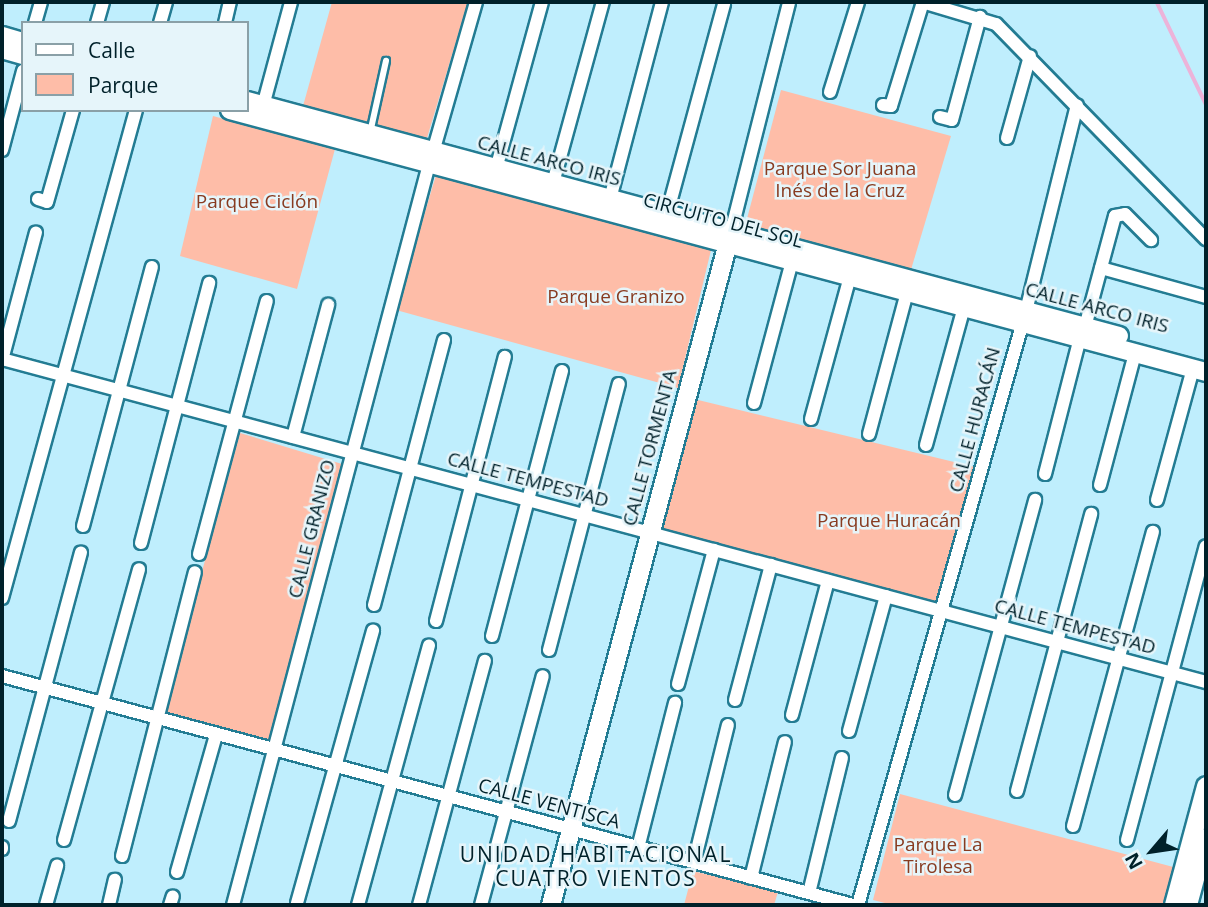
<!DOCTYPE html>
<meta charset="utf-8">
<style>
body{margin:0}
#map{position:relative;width:1208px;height:907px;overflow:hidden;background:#bfeefd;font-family:"Open Sans",sans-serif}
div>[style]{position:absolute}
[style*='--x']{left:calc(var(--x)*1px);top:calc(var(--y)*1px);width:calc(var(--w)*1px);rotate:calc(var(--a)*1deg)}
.green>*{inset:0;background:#febda8}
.stream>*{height:3.5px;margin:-1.75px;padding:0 1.75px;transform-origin:1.75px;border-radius:1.75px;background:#ecb3d9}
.roads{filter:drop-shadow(2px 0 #237c93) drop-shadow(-2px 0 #237c93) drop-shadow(0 2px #237c93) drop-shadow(0 -2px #237c93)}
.lane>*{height:6px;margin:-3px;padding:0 3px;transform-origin:3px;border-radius:3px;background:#fff}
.street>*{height:12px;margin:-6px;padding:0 6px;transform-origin:6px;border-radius:6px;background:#fff}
.secondary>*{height:18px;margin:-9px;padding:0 9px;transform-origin:9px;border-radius:9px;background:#fff}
span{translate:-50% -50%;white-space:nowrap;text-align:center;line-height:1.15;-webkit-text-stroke:5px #e6f5fa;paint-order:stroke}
.street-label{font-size:19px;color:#00212a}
.park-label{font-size:19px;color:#883b20}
.neighbourhood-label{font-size:21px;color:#00212a;letter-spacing:2px}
.frame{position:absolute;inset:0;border:4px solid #00212a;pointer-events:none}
.legend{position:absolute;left:21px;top:21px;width:228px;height:91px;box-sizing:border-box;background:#e6f5fa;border:2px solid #8aa0a7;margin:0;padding:9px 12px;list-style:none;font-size:21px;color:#00212a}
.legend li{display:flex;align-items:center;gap:14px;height:35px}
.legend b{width:35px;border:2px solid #8aa0a7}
.north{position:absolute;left:1117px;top:816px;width:70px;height:70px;-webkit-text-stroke:5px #e6f5fa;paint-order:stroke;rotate:241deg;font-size:19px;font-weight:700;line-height:28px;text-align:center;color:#00212a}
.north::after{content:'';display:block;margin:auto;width:24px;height:32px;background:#00212a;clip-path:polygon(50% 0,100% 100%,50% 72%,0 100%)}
</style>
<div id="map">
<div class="green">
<i style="clip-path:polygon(332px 2px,468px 2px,427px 138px,303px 106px)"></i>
<i style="clip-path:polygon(781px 90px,951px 136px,910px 273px,744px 230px)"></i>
<i style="clip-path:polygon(213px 116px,335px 149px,297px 289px,180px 256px)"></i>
<i style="clip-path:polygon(436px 175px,711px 250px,678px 388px,396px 310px)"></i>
<i style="clip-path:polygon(694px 399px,979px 468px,943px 612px,648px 532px)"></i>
<i style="clip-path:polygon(240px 433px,342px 464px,272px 745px,162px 717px)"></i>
<i style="clip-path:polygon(900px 794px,1177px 868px,1166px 905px,893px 905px,873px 900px)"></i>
<i style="clip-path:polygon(693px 871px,778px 892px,774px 905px,684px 905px)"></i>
</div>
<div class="stream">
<i style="--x:1157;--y:2;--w:113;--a:64.3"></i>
</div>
<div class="roads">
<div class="lane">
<i style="--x:370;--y:133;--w:74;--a:-77.5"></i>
</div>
<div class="street">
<i style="--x:922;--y:2;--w:77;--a:16.6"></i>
<i style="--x:996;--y:24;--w:301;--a:45.7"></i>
<i style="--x:35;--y:23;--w:22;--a:-74"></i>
<i style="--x:97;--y:23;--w:22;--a:-74"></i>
<i style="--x:160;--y:23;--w:22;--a:-74"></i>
<i style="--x:225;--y:23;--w:22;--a:-77"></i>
<i style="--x:830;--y:92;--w:94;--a:-72.7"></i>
<i style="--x:883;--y:105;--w:8;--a:7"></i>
<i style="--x:891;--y:106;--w:109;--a:-72.9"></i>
<i style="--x:263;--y:106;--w:108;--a:-74.9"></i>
<i style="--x:940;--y:117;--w:12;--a:14"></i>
<i style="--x:952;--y:120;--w:107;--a:-74.8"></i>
<i style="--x:1007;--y:138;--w:85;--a:-74.3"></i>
<i style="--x:2;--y:150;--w:82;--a:-75.1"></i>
<i style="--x:433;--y:152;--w:156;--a:-74"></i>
<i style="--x:496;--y:169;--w:173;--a:-74.6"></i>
<i style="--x:553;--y:183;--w:188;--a:-74.6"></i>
<i style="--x:38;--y:199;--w:9;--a:18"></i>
<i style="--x:47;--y:202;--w:96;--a:-74.2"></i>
<i style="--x:610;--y:199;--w:204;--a:-75.2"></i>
<i style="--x:667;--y:214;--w:218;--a:-74.8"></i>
<i style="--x:731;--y:232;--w:237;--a:-75.8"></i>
<i style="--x:1101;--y:268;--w:109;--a:15.4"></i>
<i style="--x:1085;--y:327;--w:115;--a:-74.9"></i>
<i style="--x:1115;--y:216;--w:10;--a:-11"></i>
<i style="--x:1125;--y:214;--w:37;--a:45"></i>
<i style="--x:2;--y:359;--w:1247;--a:15.02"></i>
<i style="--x:2;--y:360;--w:132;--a:-75.1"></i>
<i style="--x:754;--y:403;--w:147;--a:-75"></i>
<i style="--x:811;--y:419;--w:148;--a:-74.7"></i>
<i style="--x:869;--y:434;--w:147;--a:-75"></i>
<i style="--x:293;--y:437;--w:137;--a:-75.1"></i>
<i style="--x:926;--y:445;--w:143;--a:-74.6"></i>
<i style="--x:1045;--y:474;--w:140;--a:-75.6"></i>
<i style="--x:1100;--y:485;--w:137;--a:-75.1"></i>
<i style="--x:1157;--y:500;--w:137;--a:-74.7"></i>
<i style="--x:83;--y:526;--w:268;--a:-75.1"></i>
<i style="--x:141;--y:543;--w:269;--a:-75.3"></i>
<i style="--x:199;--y:554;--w:262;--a:-75"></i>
<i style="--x:2;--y:598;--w:506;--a:-74.65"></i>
<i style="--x:374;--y:605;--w:274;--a:-75.2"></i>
<i style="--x:436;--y:621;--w:273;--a:-75.4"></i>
<i style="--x:492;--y:636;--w:274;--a:-75.2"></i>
<i style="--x:549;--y:650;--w:275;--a:-75.3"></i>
<i style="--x:2;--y:676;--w:881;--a:15.06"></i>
<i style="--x:678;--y:684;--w:139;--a:-75"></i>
<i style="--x:735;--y:700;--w:140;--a:-75.1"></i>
<i style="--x:792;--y:715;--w:139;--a:-75"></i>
<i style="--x:849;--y:731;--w:140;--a:-74.7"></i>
<i style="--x:1017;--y:791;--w:287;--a:-75"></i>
<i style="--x:955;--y:795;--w:306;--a:-74.8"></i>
<i style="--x:9;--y:821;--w:278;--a:-75"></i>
<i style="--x:1073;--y:826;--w:305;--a:-74.8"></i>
<i style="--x:64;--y:840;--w:281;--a:-74.5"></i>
<i style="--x:1127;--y:840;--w:304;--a:-75"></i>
<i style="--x:638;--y:848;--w:150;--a:-75.7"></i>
<i style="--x:2;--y:849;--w:2;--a:-90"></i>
<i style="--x:122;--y:856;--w:293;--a:-75.6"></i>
<i style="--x:694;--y:862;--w:141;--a:-76.1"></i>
<i style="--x:177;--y:872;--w:142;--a:-74.1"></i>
<i style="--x:751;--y:878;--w:140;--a:-76"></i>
<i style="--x:809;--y:893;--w:139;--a:-76.3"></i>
<i style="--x:297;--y:903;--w:283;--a:-74.4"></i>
<i style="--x:46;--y:905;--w:41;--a:-74.2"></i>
<i style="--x:109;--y:905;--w:26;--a:-77"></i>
<i style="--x:170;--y:905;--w:9;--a:-72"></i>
<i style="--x:233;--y:905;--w:766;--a:-75.18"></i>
<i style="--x:358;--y:905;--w:269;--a:-74.7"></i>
<i style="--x:419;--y:905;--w:253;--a:-74.9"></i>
<i style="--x:481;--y:905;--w:237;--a:-74.9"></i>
<i style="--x:858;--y:905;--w:617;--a:-74.21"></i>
<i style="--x:1026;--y:311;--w:212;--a:-76.1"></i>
</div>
<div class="secondary">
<i style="--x:2;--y:36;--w:22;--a:16"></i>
<i style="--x:2;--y:49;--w:22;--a:16"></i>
<i style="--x:247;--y:101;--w:903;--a:15.08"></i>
<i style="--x:230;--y:110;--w:1011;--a:15.03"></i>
<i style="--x:551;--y:905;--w:697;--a:-75.03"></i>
<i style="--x:1174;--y:905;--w:123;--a:-74.9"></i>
<i style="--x:1188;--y:905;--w:69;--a:-75"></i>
</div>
</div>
<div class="street-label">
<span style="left:549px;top:161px;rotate:15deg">CALLE ARCO IRIS</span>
<span style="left:723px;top:221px;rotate:15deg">CIRCUITO DEL SOL</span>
<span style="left:1097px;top:308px;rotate:15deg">CALLE ARCO IRIS</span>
<span style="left:975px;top:420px;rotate:-75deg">CALLE HURACÁN</span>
<span style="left:650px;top:448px;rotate:-75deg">CALLE TORMENTA</span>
<span style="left:528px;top:480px;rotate:15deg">CALLE TEMPESTAD</span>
<span style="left:312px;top:529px;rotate:-76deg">CALLE GRANIZO</span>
<span style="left:1075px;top:627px;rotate:15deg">CALLE TEMPESTAD</span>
<span style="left:549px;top:804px;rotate:15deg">CALLE VENTISCA</span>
</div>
<div class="park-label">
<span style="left:840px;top:180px">Parque Sor Juana<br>Inés de la Cruz</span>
<span style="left:257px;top:202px">Parque Ciclón</span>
<span style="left:616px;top:297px">Parque Granizo</span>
<span style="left:889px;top:521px">Parque Huracán</span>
<span style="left:938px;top:856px">Parque La<br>Tirolesa</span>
</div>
<div class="neighbourhood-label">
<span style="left:596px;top:866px">UNIDAD HABITACIONAL<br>CUATRO VIENTOS</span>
</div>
<div class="frame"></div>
<ul class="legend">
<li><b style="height:9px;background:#fff"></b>Calle</li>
<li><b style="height:19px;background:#febda8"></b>Parque</li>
</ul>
<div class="north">N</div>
</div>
